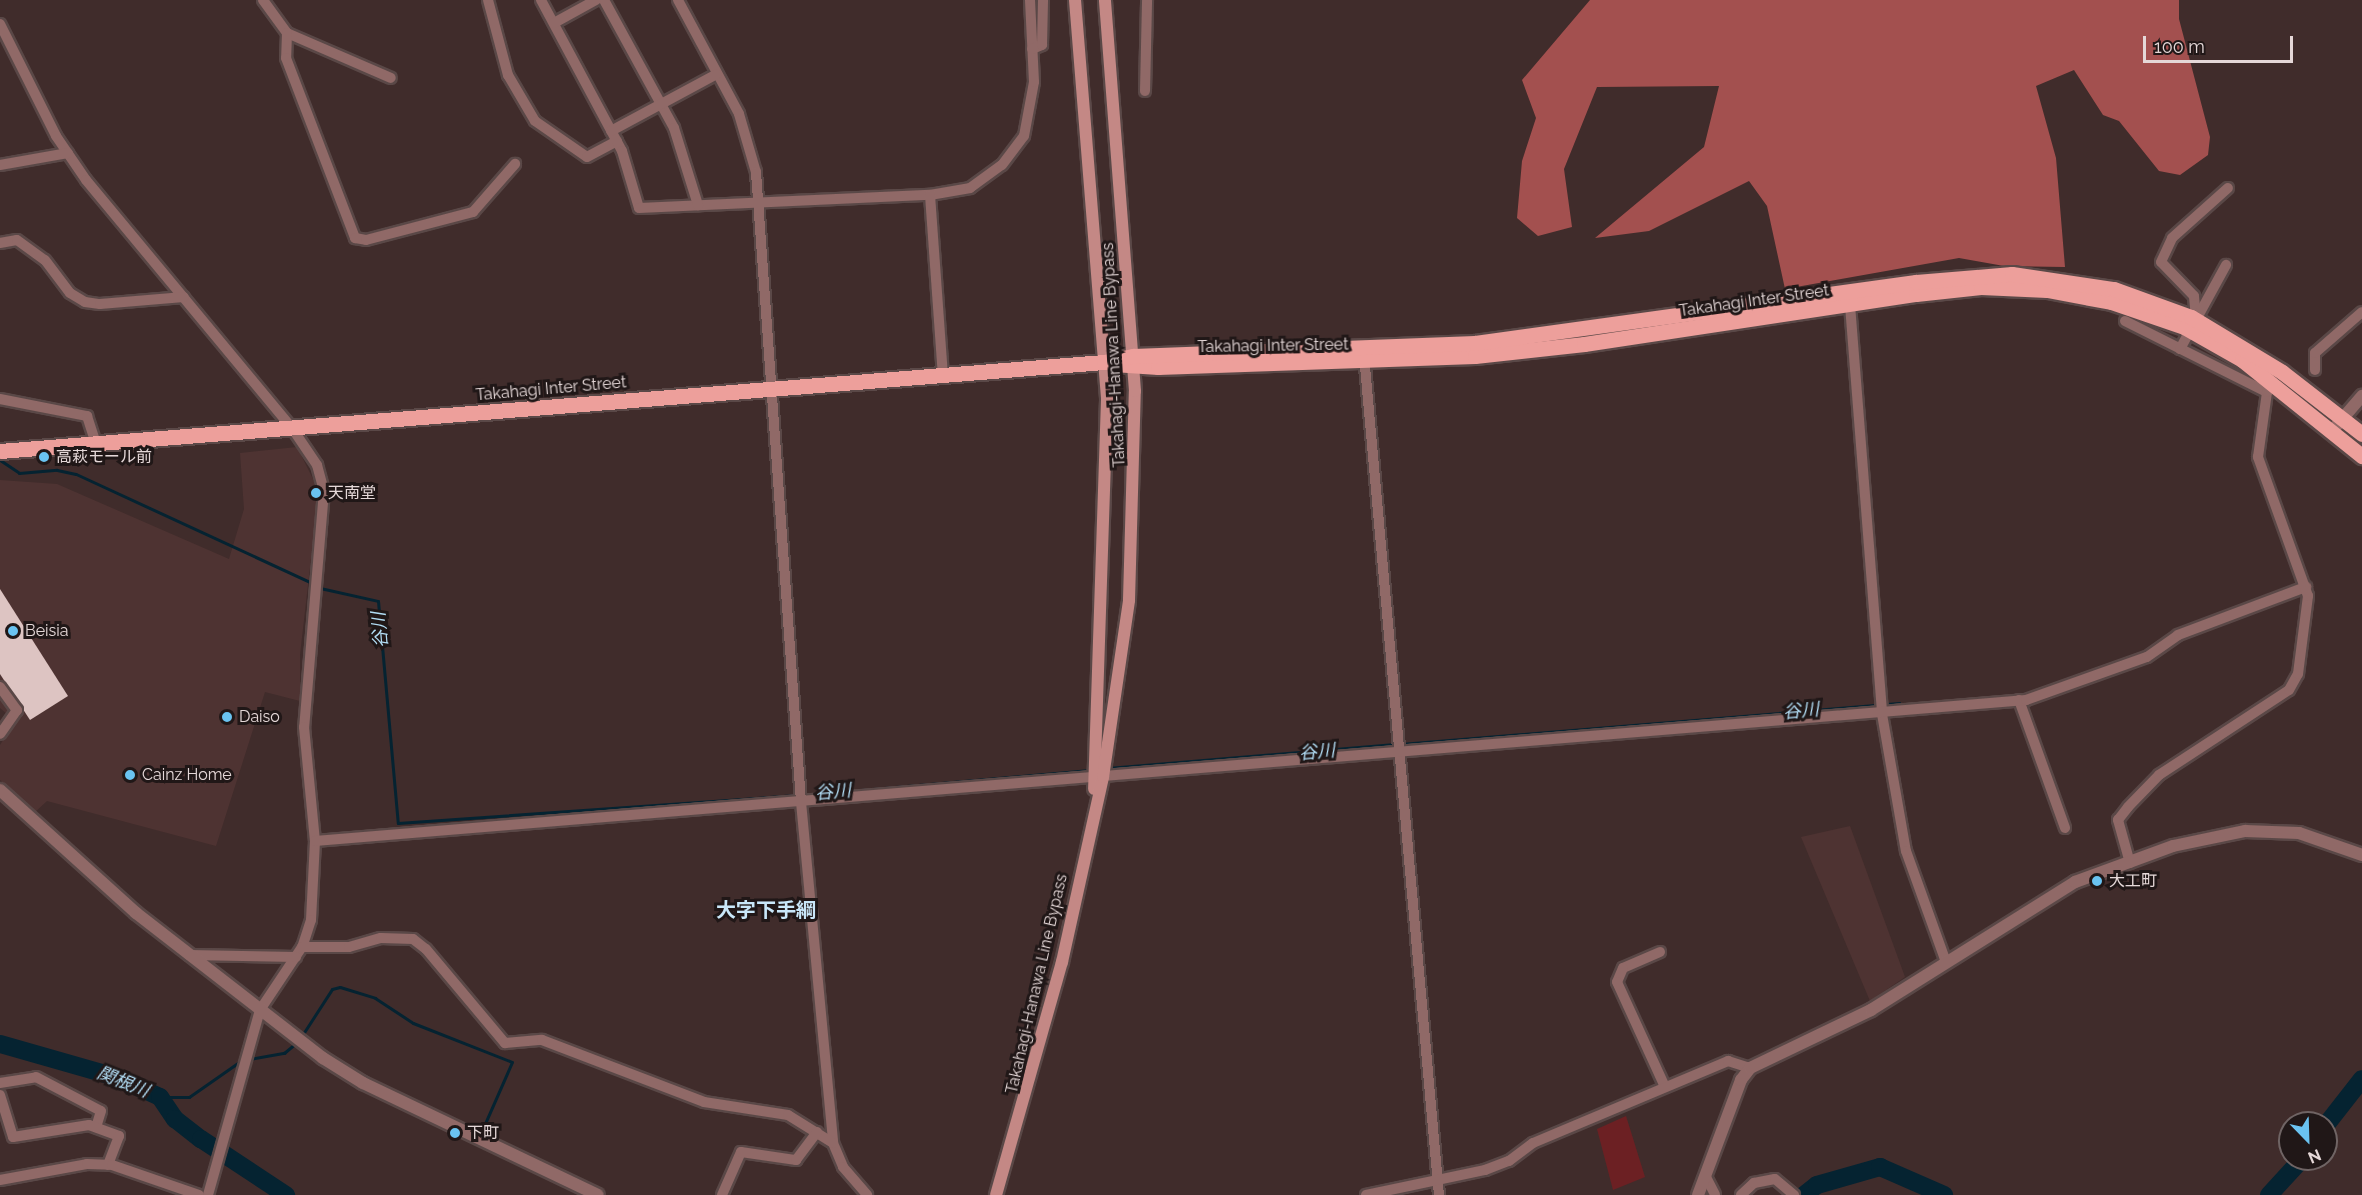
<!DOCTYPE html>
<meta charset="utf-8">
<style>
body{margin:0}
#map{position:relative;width:2362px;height:1195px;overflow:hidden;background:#402c2b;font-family:Raleway,"Noto Sans JP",sans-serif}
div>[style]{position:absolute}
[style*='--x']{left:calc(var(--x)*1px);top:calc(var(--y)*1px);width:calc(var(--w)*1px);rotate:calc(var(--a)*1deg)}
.built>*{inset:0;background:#4e3332}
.green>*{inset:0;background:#6c2023}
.forest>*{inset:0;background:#a3504f}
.stream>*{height:3px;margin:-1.5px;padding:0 1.5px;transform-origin:1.5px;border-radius:1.5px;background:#052331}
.river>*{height:18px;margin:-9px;padding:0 9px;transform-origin:9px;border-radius:9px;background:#052331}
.building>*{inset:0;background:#ddc4c2}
.roads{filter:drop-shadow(2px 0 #5a4847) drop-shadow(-2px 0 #5a4847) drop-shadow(0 2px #5a4847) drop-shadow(0 -2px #5a4847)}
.minor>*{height:10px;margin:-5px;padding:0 5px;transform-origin:5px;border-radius:5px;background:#906967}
.tertiary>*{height:12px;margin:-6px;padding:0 6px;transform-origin:6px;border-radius:6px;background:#906967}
.secondary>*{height:12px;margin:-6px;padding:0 6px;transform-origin:6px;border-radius:6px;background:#c48885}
.primary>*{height:15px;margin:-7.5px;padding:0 7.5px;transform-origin:7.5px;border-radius:7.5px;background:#ed9f9b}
.dots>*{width:16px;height:16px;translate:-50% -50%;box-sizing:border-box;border:3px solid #201717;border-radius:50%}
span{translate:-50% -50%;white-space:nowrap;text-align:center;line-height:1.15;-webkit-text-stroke:6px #201717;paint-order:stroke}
.street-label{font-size:16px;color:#e5d8d8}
.poi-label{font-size:16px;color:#e5d8d8}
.left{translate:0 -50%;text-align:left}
.water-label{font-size:18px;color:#b2ddf5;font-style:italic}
.quarter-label{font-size:20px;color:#c9e7f9;font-weight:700}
.north{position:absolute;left:2278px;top:1111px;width:60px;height:60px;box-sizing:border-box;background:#201717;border:2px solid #6f6464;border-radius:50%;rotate:157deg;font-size:16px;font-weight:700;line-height:24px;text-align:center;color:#e5d8d8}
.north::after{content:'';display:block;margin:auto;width:21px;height:27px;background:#6ac3f1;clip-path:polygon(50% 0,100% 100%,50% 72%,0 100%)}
.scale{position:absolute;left:2143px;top:36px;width:150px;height:27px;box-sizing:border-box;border:3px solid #e5d8d8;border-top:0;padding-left:8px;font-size:18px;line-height:21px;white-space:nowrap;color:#e5d8d8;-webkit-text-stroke:4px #201717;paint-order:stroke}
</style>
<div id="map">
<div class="built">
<i style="clip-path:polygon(297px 447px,314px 481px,317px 506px,300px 655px,300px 701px,265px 692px,216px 846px,47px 801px,34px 813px,0 780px,0 745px,15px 721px,0 708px,0 480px,57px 484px,229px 559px,244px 509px,240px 453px)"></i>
<i style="clip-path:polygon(1850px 826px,1905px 977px,1870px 1001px,1801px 837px)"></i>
</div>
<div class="green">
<i style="clip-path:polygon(1626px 1116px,1645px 1177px,1613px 1190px,1597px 1129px)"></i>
</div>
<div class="forest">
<i style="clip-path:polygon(1590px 0,2179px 0,2179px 19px,2210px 137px,2208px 155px,2180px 175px,2159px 171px,2119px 121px,2103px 115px,2074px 70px,2036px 86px,2056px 158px,2065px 267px,2004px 266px,1959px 258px,1785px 289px,1767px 206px,1749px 181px,1649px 231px,1595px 238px,1704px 147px,1719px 86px,1597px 87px,1564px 169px,1572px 227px,1538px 236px,1517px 218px,1522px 161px,1536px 118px,1522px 80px)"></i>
</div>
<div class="stream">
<i style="--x:0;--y:460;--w:23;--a:34"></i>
<i style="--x:19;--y:473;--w:38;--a:-5"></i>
<i style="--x:57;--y:470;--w:19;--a:12"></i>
<i style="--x:76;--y:474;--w:262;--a:24.8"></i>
<i style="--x:320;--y:588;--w:59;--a:12.6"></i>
<i style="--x:378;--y:601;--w:223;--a:84.9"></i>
<i style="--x:398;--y:823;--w:400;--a:-4"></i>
<i style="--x:1401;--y:744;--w:500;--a:-4.7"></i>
<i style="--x:1108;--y:768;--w:288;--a:-4.8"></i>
<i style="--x:804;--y:795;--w:287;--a:-5"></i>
<i style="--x:301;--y:1037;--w:57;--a:-57.1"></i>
<i style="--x:332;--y:989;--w:8;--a:-14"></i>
<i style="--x:340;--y:987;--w:37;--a:17"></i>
<i style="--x:375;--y:998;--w:45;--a:33.3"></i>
<i style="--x:413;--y:1023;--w:106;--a:21.5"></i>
<i style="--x:512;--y:1062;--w:72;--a:113.7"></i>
<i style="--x:249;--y:1059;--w:36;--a:-10"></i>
<i style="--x:284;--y:1053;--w:17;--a:-40"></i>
<i style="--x:160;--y:1097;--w:29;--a:0"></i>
<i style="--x:189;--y:1097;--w:65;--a:-34.9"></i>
</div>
<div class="river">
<i style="--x:0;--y:1044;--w:121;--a:15.9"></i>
<i style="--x:116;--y:1077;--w:48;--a:24.4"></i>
<i style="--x:160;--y:1097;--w:27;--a:56"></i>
<i style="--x:175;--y:1119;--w:33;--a:38"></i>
<i style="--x:201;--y:1139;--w:102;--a:33.4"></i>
<i style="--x:2326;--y:1125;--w:58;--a:-52"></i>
<i style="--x:1804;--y:1195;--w:16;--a:-38"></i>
<i style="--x:1817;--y:1185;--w:66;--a:-15.9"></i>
<i style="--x:1880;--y:1167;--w:70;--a:23.6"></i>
<i style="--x:2269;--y:1195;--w:49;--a:-47.5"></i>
</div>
<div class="building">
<i style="clip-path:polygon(0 589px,68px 696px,30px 720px,0 674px)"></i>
</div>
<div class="roads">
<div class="minor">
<i style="--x:263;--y:0;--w:41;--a:54"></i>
<i style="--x:287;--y:33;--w:113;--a:23.4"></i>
<i style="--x:488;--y:0;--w:78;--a:75.1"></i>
<i style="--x:508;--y:75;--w:53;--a:59.6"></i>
<i style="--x:535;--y:121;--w:63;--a:34.7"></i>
<i style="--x:587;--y:157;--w:34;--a:-28"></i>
<i style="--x:541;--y:0;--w:171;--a:61.8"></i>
<i style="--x:622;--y:151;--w:59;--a:73.4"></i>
<i style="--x:639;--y:208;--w:291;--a:-2.6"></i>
<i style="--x:930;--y:195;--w:41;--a:-9.9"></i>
<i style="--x:970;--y:188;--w:39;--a:-36"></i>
<i style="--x:1002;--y:165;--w:36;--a:-53"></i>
<i style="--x:1024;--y:136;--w:55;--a:-79.5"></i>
<i style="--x:1034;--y:82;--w:82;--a:-92.8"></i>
<i style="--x:604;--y:0;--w:146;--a:61.3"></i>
<i style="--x:674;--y:128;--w:81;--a:72.7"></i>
<i style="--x:678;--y:0;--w:129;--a:61.8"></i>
<i style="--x:739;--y:114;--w:60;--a:73.7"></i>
<i style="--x:756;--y:172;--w:632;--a:85.91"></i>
<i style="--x:801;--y:802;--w:342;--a:84.6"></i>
<i style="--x:833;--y:1143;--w:26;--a:67"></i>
<i style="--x:843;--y:1167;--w:37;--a:49"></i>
<i style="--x:554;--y:23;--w:48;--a:-28.7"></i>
<i style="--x:0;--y:24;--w:125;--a:63.4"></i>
<i style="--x:56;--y:136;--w:53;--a:55.7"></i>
<i style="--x:86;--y:180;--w:322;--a:50.3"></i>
<i style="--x:292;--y:428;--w:45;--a:56"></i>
<i style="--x:317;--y:465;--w:27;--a:75"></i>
<i style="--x:324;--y:491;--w:237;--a:94.8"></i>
<i style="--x:304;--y:727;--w:115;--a:84.5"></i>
<i style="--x:315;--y:841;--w:79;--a:92.9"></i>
<i style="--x:311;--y:920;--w:28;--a:108"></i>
<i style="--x:302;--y:947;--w:76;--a:123.7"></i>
<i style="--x:260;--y:1010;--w:192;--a:105.7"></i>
<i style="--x:287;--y:33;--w:25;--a:92"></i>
<i style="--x:286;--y:58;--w:193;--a:69"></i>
<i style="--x:355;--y:238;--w:11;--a:10"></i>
<i style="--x:366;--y:240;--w:111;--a:-14.7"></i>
<i style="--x:473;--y:212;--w:64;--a:-48.8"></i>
<i style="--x:1032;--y:49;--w:11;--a:-22"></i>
<i style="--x:1042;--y:45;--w:45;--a:-88.7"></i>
<i style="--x:1145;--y:91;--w:91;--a:-88.7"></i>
<i style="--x:611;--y:131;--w:120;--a:-28.3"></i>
<i style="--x:0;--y:165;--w:69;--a:-10"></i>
<i style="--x:930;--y:195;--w:180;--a:85.9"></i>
<i style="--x:0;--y:243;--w:17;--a:-10"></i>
<i style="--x:17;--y:240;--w:34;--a:36"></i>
<i style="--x:45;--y:260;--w:41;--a:52.9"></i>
<i style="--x:70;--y:293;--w:17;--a:31"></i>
<i style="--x:85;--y:302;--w:15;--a:8"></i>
<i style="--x:100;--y:304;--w:84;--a:-4.8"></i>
<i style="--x:1850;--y:305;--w:410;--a:85.5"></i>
<i style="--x:1882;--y:714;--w:139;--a:80.1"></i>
<i style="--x:1906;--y:851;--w:118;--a:70.2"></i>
<i style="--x:2196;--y:319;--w:23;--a:-95"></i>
<i style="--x:2194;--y:296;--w:47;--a:-134.1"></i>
<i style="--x:2161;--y:262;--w:26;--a:-65"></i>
<i style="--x:2172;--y:238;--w:75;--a:-41.8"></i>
<i style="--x:2125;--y:321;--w:159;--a:26.6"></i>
<i style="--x:2180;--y:349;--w:96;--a:-61.3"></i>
<i style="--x:1364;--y:355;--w:843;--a:84.9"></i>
<i style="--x:2315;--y:370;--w:17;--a:-90"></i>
<i style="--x:2315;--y:353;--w:62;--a:-41.1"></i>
<i style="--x:0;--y:399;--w:89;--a:11.1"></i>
<i style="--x:87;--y:416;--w:29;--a:72"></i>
<i style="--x:0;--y:687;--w:29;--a:54"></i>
<i style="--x:17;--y:710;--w:29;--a:125"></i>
<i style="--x:2019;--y:700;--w:136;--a:70.2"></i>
<i style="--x:315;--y:841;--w:1717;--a:-4.71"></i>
<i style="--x:2026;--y:700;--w:128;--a:-19.6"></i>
<i style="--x:2147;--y:657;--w:38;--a:-35"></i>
<i style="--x:2178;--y:635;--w:137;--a:-20.6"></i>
<i style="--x:2130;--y:863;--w:45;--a:-105.6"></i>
<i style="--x:2118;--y:820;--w:16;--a:-52"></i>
<i style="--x:2128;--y:807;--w:45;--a:-45.9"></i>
<i style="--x:2159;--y:775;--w:155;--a:-33.2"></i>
<i style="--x:2289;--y:690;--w:18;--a:-61"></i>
<i style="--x:2298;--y:674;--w:79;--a:-82.7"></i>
<i style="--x:2308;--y:596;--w:148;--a:-109.8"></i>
<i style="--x:2258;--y:457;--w:66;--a:-82.1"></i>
<i style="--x:2267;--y:392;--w:10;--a:-53"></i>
<i style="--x:302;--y:947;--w:47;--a:0"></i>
<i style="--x:349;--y:947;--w:33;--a:-16"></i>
<i style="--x:381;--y:938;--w:32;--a:2"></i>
<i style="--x:413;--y:939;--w:16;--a:38"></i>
<i style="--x:426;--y:949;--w:123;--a:50"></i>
<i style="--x:505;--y:1043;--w:37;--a:-5"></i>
<i style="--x:542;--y:1040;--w:173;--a:20.9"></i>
<i style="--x:704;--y:1102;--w:85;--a:8.8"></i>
<i style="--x:788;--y:1115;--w:53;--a:31.9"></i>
<i style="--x:1660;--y:952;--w:40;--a:156.6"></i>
<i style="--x:1623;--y:968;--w:15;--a:113"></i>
<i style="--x:1617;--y:982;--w:115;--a:65.4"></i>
<i style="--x:189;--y:955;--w:107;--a:1.1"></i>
<i style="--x:0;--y:1083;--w:36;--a:-9"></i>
<i style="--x:36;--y:1077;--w:73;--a:27.6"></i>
<i style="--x:101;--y:1111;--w:17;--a:107"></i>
<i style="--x:0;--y:1095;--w:44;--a:72.8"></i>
<i style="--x:13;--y:1137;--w:77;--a:-9"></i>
<i style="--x:89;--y:1125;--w:32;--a:20"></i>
<i style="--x:119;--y:1136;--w:31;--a:111"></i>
<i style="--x:1705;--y:1175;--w:22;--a:63"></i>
<i style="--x:0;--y:1180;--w:88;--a:-10.4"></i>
<i style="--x:87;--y:1164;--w:25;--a:2"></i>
<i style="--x:112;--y:1165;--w:92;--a:19"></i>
<i style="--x:722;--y:1195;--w:47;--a:-66.2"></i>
<i style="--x:741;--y:1152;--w:56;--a:8.3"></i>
<i style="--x:796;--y:1160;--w:35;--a:-53"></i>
<i style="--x:1366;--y:1195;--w:122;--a:-11.9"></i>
<i style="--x:1485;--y:1170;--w:26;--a:-21"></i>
<i style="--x:1509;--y:1161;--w:30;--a:-37"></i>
<i style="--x:1533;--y:1143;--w:212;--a:-22.8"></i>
<i style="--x:1728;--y:1061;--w:23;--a:18"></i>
<i style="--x:1741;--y:1195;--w:18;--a:-43"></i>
<i style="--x:1754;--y:1183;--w:21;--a:-11"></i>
<i style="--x:1775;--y:1179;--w:25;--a:40"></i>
</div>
<div class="tertiary">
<i style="--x:2331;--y:432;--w:48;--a:-49.3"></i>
<i style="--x:0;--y:790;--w:183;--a:42.1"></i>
<i style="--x:136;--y:913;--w:237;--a:37.8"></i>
<i style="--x:323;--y:1058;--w:47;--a:32"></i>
<i style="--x:363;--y:1083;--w:260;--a:25.5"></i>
<i style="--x:1698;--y:1195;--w:123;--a:-69.5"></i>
<i style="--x:1741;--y:1080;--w:15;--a:-53"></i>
<i style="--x:1750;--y:1068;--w:134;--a:-25.6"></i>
<i style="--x:1871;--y:1010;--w:241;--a:-32.1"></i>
<i style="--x:2075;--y:882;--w:104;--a:-20.2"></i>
<i style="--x:2173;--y:846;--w:74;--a:-11.8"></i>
<i style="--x:2245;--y:831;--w:54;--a:2.1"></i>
<i style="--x:2299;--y:833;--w:67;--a:19.2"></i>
</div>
<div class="secondary">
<i style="--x:1075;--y:0;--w:401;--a:85.4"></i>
<i style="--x:1107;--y:400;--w:389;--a:91.9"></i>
<i style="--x:996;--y:1195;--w:242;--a:-74.2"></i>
<i style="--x:1062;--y:962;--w:189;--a:-77.5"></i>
<i style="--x:1103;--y:777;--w:179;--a:-81.6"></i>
<i style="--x:1129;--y:600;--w:209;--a:-88.4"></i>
<i style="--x:1135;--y:391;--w:392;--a:-94.4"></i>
</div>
<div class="primary">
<i style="--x:1113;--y:364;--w:45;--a:3.8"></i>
<i style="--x:1158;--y:367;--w:317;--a:-2"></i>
<i style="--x:1475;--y:356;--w:110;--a:-6.3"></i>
<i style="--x:1584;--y:344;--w:336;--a:-8.6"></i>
<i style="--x:1916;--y:294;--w:65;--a:-6.1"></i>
<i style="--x:1981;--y:287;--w:66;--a:2.6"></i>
<i style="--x:2047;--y:290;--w:65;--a:10.6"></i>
<i style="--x:2111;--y:302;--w:77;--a:18.9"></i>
<i style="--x:2184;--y:327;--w:67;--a:29.6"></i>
<i style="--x:2242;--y:360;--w:154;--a:38.7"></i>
<i style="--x:0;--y:451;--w:1108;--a:-4.61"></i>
<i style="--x:1104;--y:362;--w:30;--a:-12"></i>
<i style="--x:1133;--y:356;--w:342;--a:-2.2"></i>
<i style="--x:1475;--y:343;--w:445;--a:-7.9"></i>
<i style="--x:1916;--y:282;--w:96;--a:-4.8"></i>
<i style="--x:2012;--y:274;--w:103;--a:8.4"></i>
<i style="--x:2114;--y:289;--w:82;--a:20"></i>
<i style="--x:2191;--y:317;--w:106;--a:31.1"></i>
<i style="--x:2282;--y:372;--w:101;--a:37.8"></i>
</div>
</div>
<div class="dots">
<i style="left:44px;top:457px;background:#6ac3f1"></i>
<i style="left:316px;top:493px;background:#6ac3f1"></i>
<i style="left:13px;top:631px;background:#6ac3f1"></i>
<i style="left:227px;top:717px;background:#6ac3f1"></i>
<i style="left:130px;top:775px;background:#6ac3f1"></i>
<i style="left:2097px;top:881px;background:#6ac3f1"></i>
<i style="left:455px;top:1133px;background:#6ac3f1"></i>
</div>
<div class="street-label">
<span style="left:1754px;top:301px;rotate:-8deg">Takahagi Inter Street</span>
<span style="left:1273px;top:346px;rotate:-1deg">Takahagi Inter Street</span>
<span style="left:1114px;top:355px;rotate:-93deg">Takahagi-Hanawa Line Bypass</span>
<span style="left:551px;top:389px;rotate:-5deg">Takahagi Inter Street</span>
<span style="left:1037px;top:984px;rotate:-77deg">Takahagi-Hanawa Line Bypass</span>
</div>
<div class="poi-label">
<span class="left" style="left:56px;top:457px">高萩モール前</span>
<span class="left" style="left:328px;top:493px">天南堂</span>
<span class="left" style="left:25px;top:631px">Beisia</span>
<span class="left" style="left:239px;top:717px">Daiso</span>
<span class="left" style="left:142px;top:775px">Cainz Home</span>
<span class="left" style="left:2109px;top:881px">大工町</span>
<span class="left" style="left:467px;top:1133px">下町</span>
</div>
<div class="water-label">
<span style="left:380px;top:630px;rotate:-95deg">谷川</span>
<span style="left:1801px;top:711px;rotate:-5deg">谷川</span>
<span style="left:1317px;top:752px;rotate:-5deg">谷川</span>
<span style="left:833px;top:792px;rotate:-5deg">谷川</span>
<span style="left:123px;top:1082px;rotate:22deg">関根川</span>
</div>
<div class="quarter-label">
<span style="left:766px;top:910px">大字下手綱</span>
</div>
<div class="north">N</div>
<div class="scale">100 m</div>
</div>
